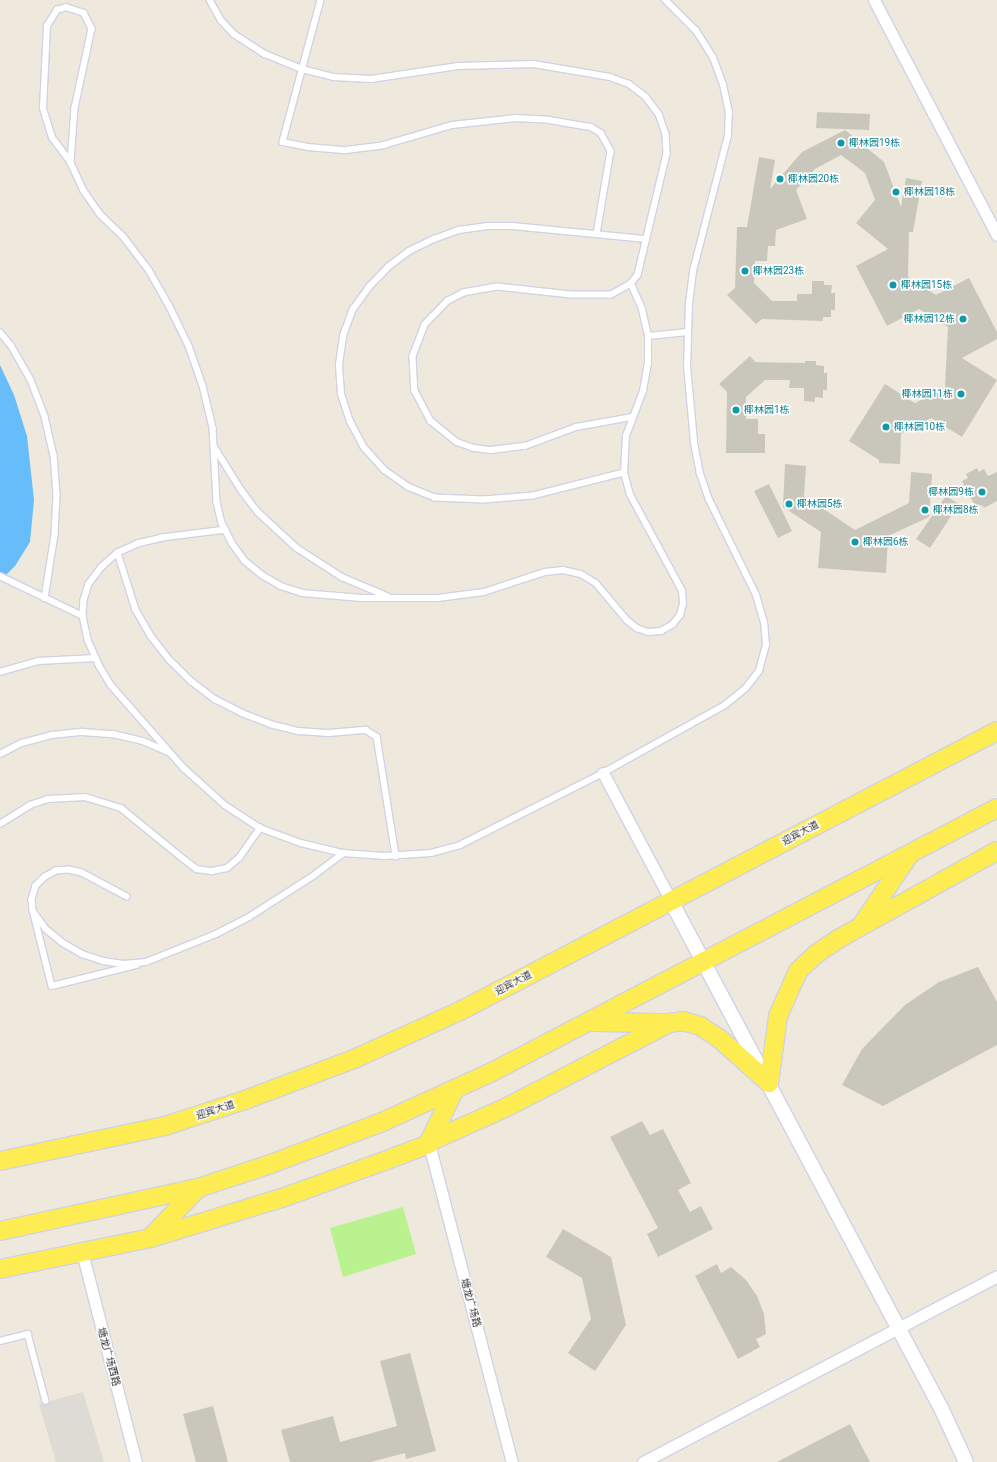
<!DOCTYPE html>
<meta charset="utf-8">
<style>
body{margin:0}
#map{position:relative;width:997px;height:1462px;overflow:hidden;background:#eee9dc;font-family:Roboto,"Noto Sans SC",sans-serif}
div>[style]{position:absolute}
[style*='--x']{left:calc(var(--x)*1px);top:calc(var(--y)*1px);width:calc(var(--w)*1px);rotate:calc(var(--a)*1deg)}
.pitch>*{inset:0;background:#baf28f}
.plaza>*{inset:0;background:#dedbd4}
.water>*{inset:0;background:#66bdf9}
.building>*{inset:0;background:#c9c7bb}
.roads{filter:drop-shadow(1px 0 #d1d2e5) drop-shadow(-1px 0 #d1d2e5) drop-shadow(0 1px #d1d2e5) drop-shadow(0 -1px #d1d2e5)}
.service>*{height:5.5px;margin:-2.75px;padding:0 2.75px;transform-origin:2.75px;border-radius:2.75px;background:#fff}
.minor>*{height:11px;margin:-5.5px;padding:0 5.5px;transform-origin:5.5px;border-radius:5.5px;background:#fff}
.tertiary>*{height:14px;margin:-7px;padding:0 7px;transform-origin:7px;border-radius:7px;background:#fff}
.primary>*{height:18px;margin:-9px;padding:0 9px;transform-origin:9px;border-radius:9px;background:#fded53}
.dots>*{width:11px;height:11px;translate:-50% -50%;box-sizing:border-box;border:2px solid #fff;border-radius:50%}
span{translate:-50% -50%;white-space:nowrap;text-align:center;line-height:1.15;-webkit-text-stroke:3px #fff;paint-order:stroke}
.culture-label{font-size:10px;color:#0d838f}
.left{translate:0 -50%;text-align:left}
.right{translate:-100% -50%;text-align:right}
.street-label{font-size:10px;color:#2b2b2b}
</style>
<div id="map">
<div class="pitch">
<i style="clip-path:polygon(403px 1207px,416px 1254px,343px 1277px,330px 1228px)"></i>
</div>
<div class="plaza">
<i style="clip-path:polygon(83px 1392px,104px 1462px,56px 1462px,39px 1404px)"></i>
</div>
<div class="water">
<i style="clip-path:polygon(0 365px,14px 395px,27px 436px,34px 500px,30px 542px,15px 566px,0 581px)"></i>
</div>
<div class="building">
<i style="clip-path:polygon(817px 112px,870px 114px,869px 130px,816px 128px)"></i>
<i style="clip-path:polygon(845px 130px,884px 162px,901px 207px,906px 178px,922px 181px,913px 232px,909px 232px,908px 277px,936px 295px,969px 278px,997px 332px,997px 339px,962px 358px,997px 380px,962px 437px,931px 418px,901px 434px,900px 464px,879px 463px,879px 460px,849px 441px,885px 384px,915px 403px,945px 387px,948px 327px,919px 309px,887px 326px,856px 266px,888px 249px,856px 223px,875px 200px,865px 173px,841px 155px,815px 169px,796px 190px,807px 219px,776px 230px,775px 246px,768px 246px,767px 261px,755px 261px,754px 283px,772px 301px,797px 301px,797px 294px,812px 294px,812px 281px,824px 281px,824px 285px,832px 285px,831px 293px,835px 293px,835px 310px,831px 310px,831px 317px,823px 317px,823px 321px,762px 319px,756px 324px,727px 295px,735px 288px,737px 227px,747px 227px,759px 157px,775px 160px,770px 189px,802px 152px)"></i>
<i style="clip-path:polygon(750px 356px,755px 362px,805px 363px,805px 361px,816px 361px,816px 365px,824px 366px,824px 373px,827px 373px,827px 390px,823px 390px,823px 398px,815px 397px,815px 402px,804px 401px,804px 388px,789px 388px,790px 380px,765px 380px,746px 397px,746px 419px,758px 419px,758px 434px,765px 434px,765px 453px,726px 453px,727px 392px,719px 384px)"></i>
<i style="clip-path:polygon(785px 464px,806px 466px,804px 496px,855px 530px,909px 503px,911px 472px,932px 474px,929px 517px,888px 536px,886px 573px,818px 568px,821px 532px,783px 507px)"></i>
<i style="clip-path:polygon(977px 468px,979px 472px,984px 469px,988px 476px,997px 472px,997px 501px,984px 508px,982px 505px,976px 508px,962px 481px,968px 478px,966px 474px)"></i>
<i style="clip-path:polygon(769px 484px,792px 531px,778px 538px,754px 491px)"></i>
<i style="clip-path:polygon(946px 496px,959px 504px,930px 548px,916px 539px)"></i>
<i style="clip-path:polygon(978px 967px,997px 1002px,997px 1045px,883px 1106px,842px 1085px,862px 1049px,905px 1005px,939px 982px)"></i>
<i style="clip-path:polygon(642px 1121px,650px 1135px,663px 1129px,691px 1183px,678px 1190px,690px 1212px,701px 1206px,713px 1229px,658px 1257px,647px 1234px,658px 1228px,610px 1137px)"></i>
<i style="clip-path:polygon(563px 1229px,611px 1257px,626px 1325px,595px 1371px,568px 1353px,591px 1319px,582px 1278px,546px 1257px)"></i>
<i style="clip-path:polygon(717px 1264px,721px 1273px,731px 1267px,746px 1280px,757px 1296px,764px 1314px,766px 1334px,756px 1339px,760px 1347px,738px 1359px,695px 1276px)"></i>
<i style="clip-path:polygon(410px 1353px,436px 1451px,406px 1459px,405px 1453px,371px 1462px,290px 1462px,281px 1430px,333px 1416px,340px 1442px,397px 1426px,380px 1361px)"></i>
<i style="clip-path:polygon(213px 1406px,228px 1462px,196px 1462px,183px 1414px)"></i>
<i style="clip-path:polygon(850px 1424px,870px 1462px,777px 1462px)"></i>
</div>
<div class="roads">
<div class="service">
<i style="--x:210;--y:0;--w:23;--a:61"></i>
<i style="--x:221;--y:20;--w:19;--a:47"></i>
<i style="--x:234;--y:34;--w:37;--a:33"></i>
<i style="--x:265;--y:54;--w:40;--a:22"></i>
<i style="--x:302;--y:69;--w:33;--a:14"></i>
<i style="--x:334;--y:77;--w:37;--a:3"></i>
<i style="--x:371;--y:79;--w:88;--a:-8.5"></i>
<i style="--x:458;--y:66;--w:76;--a:-1.5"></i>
<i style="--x:534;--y:64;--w:77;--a:9.7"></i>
<i style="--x:610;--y:77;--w:20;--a:20"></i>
<i style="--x:629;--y:84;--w:21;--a:37"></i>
<i style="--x:646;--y:97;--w:21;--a:53"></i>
<i style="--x:659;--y:114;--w:21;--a:71"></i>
<i style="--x:666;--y:134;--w:20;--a:87"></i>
<i style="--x:667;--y:154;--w:124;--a:103.5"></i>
<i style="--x:638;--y:275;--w:11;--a:128"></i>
<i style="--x:631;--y:284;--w:23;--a:151"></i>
<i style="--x:611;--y:295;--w:40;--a:180"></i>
<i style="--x:571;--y:295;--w:74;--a:-173.8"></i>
<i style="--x:497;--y:287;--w:34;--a:170"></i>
<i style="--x:464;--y:293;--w:18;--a:153"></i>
<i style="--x:448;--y:301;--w:33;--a:134"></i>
<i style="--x:425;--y:325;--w:34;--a:111"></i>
<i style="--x:413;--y:357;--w:34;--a:87"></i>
<i style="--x:415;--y:391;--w:34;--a:62"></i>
<i style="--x:431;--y:421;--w:33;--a:39"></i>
<i style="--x:457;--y:442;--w:18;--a:19"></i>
<i style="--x:474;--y:448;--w:17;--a:7"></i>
<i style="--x:491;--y:450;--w:34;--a:-7"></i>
<i style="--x:525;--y:446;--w:54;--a:-20.4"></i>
<i style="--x:576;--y:427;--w:57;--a:-10.1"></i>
<i style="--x:321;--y:0;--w:147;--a:105"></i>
<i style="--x:283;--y:142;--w:25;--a:11"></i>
<i style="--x:308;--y:147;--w:38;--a:5"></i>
<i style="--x:346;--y:150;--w:38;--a:-7"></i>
<i style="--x:384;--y:145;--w:71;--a:-16.4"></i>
<i style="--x:452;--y:125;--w:64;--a:-6.2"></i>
<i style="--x:516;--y:118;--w:33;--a:3"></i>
<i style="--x:549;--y:120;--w:43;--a:9.5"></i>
<i style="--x:591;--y:127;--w:12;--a:31"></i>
<i style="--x:601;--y:133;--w:21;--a:61"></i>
<i style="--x:611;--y:151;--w:84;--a:99.6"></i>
<i style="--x:71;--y:163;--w:31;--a:-127"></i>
<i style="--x:52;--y:138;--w:31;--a:-107"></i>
<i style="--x:43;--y:108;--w:82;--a:-87.2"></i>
<i style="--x:47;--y:26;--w:19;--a:-58"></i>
<i style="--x:57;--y:10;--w:9;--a:-18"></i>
<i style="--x:66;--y:7;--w:19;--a:18"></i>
<i style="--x:84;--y:13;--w:18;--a:63"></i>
<i style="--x:92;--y:29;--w:81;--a:102.1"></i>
<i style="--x:75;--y:108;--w:55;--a:94.2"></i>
<i style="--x:71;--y:163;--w:31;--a:65"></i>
<i style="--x:84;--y:191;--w:29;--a:55"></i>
<i style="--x:101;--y:215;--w:30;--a:44"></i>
<i style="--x:123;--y:236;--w:43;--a:52.6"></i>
<i style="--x:149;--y:270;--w:43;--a:60.4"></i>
<i style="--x:170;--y:307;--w:43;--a:64"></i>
<i style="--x:189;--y:346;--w:42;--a:70.7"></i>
<i style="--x:203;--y:386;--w:43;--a:76.6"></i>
<i style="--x:213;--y:428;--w:74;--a:86.9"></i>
<i style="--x:217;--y:502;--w:22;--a:77"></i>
<i style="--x:222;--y:523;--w:22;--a:63"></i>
<i style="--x:232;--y:543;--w:22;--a:54"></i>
<i style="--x:245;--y:561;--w:22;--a:39"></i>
<i style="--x:262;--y:575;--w:22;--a:30"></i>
<i style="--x:281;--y:586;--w:22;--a:18"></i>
<i style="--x:302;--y:593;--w:60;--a:4.8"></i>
<i style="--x:362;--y:598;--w:76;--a:0"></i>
<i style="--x:438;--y:598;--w:46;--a:-7.4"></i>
<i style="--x:484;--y:592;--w:64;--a:-18.2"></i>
<i style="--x:545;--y:572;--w:18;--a:-6"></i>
<i style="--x:563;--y:570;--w:18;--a:13"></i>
<i style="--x:581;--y:574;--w:17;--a:31"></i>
<i style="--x:596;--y:583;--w:48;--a:50"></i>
<i style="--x:627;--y:620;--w:13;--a:39"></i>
<i style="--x:637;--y:628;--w:12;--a:20"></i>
<i style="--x:648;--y:632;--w:13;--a:-4"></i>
<i style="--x:661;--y:631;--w:13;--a:-29"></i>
<i style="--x:672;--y:625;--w:13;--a:-51"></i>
<i style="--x:680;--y:615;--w:11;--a:-75"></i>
<i style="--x:683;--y:604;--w:13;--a:-94"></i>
<i style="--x:682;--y:591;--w:109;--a:-118.4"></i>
<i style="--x:630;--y:495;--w:23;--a:-105"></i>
<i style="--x:624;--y:473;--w:37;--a:-87"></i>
<i style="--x:626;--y:436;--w:48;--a:-69.3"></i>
<i style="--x:643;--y:391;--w:27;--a:-80"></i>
<i style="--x:648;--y:364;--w:28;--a:-90"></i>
<i style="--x:648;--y:336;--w:28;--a:-103"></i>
<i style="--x:642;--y:309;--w:27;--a:-114"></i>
<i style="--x:0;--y:332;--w:17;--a:50"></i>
<i style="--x:11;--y:345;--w:40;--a:60.3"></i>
<i style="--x:31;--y:380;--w:40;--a:69"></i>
<i style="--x:45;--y:417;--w:39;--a:77"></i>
<i style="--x:54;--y:455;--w:40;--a:85.7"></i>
<i style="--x:57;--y:495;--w:40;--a:92.9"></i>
<i style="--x:55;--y:535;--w:64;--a:99"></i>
<i style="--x:648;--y:336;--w:40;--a:-5.7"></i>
<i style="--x:215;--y:448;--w:51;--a:57.9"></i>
<i style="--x:242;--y:491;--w:26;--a:53"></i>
<i style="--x:258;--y:512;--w:53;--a:42.7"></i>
<i style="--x:297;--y:548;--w:54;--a:32.8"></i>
<i style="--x:342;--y:577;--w:49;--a:22.9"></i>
<i style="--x:624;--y:473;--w:94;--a:165.8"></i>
<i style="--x:533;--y:496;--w:49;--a:175.3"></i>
<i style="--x:484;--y:500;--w:49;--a:-177.7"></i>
<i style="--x:435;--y:498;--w:29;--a:-158"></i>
<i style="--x:408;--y:487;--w:29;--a:-145"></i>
<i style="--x:384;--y:470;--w:30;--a:-132"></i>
<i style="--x:364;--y:448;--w:30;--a:-118"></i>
<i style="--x:350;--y:422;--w:29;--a:-108"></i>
<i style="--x:341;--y:394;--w:29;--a:-94"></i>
<i style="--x:339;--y:365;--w:29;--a:-82"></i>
<i style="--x:343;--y:336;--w:29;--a:-70"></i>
<i style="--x:353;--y:309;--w:27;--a:-54"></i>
<i style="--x:369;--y:287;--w:28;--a:-46"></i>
<i style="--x:388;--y:267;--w:26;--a:-37"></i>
<i style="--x:409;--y:251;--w:28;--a:-26"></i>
<i style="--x:434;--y:239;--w:27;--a:-20"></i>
<i style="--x:459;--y:230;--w:27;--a:-8"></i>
<i style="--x:486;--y:226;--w:27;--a:0"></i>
<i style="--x:513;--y:226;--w:134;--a:5.6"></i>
<i style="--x:226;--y:530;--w:64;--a:172.8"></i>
<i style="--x:163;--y:538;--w:26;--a:167"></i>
<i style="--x:138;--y:544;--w:22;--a:156"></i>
<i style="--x:118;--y:553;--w:21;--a:139"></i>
<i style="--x:102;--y:567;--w:21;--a:127"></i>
<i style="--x:89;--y:584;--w:17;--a:107"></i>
<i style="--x:84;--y:600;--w:16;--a:94"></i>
<i style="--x:83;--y:616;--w:25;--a:78"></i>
<i style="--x:88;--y:640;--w:27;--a:66"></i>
<i style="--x:99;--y:665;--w:23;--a:59"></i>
<i style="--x:111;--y:685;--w:111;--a:48.7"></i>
<i style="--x:184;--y:768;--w:55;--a:42.1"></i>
<i style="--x:225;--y:805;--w:42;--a:33.3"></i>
<i style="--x:260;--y:828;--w:44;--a:20.1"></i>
<i style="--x:301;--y:843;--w:43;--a:13.4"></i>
<i style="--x:343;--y:853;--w:42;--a:4.1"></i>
<i style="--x:385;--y:856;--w:46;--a:-3.7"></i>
<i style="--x:431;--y:853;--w:30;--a:-15"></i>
<i style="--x:460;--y:845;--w:160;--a:-26.7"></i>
<i style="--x:603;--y:773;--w:140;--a:-29.1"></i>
<i style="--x:725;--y:705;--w:26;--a:-39"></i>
<i style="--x:745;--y:689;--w:23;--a:-52"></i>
<i style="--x:759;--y:671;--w:27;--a:-75"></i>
<i style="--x:766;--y:645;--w:22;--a:-95"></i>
<i style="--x:764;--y:623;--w:29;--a:-106"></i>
<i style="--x:756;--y:595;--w:106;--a:-116.3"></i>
<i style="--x:709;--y:500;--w:28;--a:-109"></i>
<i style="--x:700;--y:474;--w:33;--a:-101"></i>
<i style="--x:694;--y:442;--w:75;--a:-95.3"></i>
<i style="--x:687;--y:367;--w:63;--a:-88.2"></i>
<i style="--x:689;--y:304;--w:33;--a:-83"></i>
<i style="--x:693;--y:271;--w:139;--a:-75.5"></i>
<i style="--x:728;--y:136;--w:23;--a:-88"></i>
<i style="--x:729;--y:113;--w:29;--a:-102"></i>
<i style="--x:723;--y:85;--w:29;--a:-110"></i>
<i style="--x:713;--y:58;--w:32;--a:-122"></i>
<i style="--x:696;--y:31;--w:44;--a:-135"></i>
<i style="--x:118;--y:553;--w:60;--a:72.5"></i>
<i style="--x:136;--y:610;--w:30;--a:60"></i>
<i style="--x:151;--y:636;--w:31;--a:52"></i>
<i style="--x:170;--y:660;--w:30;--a:45"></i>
<i style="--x:191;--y:681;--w:30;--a:37"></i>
<i style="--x:215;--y:699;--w:30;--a:27"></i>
<i style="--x:242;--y:713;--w:30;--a:21"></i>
<i style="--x:270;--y:724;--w:30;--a:14"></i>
<i style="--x:299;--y:731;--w:30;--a:4"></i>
<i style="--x:329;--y:733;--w:37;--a:-5"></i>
<i style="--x:366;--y:730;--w:13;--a:32"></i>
<i style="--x:377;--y:737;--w:121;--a:80.9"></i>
<i style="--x:0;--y:576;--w:92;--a:25.7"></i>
<i style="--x:0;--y:672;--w:40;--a:-16"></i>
<i style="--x:38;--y:661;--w:58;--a:-3"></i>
<i style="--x:0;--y:754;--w:25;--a:-27"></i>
<i style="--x:22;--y:743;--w:31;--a:-15"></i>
<i style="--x:52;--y:735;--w:30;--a:-6"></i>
<i style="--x:82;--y:732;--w:31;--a:4"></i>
<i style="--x:113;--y:734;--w:31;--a:13"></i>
<i style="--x:143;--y:741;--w:28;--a:23"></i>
<i style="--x:0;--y:824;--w:36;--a:-32"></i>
<i style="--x:30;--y:805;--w:19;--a:-18"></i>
<i style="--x:48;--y:799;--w:37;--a:-3"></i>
<i style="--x:85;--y:797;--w:38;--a:17"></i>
<i style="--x:121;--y:808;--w:82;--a:39.1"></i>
<i style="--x:185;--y:860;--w:15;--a:37"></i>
<i style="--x:197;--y:869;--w:15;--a:8"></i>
<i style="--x:212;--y:871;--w:15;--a:-11"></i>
<i style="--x:227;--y:868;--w:16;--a:-40"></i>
<i style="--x:239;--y:858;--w:37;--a:-55"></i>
<i style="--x:127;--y:897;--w:51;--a:-151.9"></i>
<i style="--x:82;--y:873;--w:13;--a:-167"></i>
<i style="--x:69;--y:870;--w:13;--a:176"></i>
<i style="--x:56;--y:871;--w:13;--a:151"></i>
<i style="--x:45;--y:877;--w:13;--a:135"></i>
<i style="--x:36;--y:886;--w:14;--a:107"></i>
<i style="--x:32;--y:899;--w:12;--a:85"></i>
<i style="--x:33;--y:911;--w:22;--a:54"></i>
<i style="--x:46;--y:929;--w:22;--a:39"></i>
<i style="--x:63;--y:943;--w:22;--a:30"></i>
<i style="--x:82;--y:954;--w:22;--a:18"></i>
<i style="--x:103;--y:961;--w:21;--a:8"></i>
<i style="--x:124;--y:964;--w:22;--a:-5"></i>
<i style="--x:146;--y:962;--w:75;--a:-21.8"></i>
<i style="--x:216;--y:934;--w:37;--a:-27"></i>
<i style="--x:249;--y:917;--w:76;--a:-32.6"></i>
<i style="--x:313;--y:876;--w:38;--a:-37"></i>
<i style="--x:34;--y:914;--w:74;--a:76"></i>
<i style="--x:52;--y:986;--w:87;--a:-14"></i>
<i style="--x:0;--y:1341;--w:29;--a:-14"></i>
<i style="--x:28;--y:1334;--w:69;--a:75"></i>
</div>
<div class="minor">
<i style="--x:874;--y:0;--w:265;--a:62.4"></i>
<i style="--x:603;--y:773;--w:145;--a:62"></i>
<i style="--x:429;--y:1144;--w:329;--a:75.4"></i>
<i style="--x:82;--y:1252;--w:217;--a:75.6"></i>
<i style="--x:643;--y:1462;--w:400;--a:-27.7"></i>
</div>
<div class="tertiary">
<i style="--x:671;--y:901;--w:577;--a:61.97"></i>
<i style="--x:942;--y:1410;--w:57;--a:65.2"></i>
</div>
<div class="primary">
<i style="--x:863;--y:923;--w:82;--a:-55.9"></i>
<i style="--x:591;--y:1022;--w:74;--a:0.8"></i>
<i style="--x:769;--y:1083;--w:68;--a:-82.3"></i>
<i style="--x:778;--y:1016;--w:49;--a:-66"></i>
<i style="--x:798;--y:971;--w:25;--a:-43"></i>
<i style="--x:816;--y:954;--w:29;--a:-34"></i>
<i style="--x:840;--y:938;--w:179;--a:-29"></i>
<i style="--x:429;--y:1142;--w:59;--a:-63.9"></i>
<i style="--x:0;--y:1161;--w:169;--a:-12"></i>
<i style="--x:165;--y:1126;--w:84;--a:-18"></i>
<i style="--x:245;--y:1100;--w:116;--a:-20.6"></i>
<i style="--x:354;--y:1059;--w:119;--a:-24.4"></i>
<i style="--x:462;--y:1010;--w:603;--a:-27.54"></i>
<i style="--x:0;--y:1231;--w:203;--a:-12.3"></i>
<i style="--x:198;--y:1188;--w:74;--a:-18.2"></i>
<i style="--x:268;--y:1165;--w:120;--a:-20.6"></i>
<i style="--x:380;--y:1123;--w:123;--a:-24.5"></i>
<i style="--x:492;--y:1072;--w:570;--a:-27.6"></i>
<i style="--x:151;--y:1237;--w:68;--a:-46.2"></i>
<i style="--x:0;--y:1269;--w:154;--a:-11.6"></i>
<i style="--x:151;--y:1238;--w:137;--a:-17"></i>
<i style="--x:282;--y:1198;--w:120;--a:-19.9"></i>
<i style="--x:395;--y:1157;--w:36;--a:-21"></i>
<i style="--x:429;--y:1144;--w:2;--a:-90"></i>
<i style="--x:429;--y:1142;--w:88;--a:-24.2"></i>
<i style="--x:509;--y:1106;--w:180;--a:-27.4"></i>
<i style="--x:669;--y:1023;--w:14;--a:-8"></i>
<i style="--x:683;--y:1021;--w:18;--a:16"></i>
<i style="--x:700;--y:1026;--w:24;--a:33"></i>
<i style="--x:720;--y:1039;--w:66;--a:41.9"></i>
</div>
</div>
<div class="dots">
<i style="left:841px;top:143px;background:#0f9aa8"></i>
<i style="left:780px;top:179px;background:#0f9aa8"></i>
<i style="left:896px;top:192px;background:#0f9aa8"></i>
<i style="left:745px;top:271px;background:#0f9aa8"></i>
<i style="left:893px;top:285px;background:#0f9aa8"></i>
<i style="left:963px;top:319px;background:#0f9aa8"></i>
<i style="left:961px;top:394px;background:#0f9aa8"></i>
<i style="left:736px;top:410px;background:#0f9aa8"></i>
<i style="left:886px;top:427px;background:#0f9aa8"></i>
<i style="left:982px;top:492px;background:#0f9aa8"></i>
<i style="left:789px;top:504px;background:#0f9aa8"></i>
<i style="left:925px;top:510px;background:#0f9aa8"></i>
<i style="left:855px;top:542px;background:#0f9aa8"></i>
</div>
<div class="culture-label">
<span class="left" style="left:849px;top:143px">椰林园19栋</span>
<span class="left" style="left:788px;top:179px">椰林园20栋</span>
<span class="left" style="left:904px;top:192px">椰林园18栋</span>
<span class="left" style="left:753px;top:271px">椰林园23栋</span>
<span class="left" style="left:901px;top:285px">椰林园15栋</span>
<span class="right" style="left:955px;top:319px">椰林园12栋</span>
<span class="right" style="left:953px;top:394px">椰林园11栋</span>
<span class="left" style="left:744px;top:410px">椰林园1栋</span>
<span class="left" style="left:894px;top:427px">椰林园10栋</span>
<span class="right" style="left:974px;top:492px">椰林园9栋</span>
<span class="left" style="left:797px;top:504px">椰林园5栋</span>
<span class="left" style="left:933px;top:510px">椰林园8栋</span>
<span class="left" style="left:863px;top:542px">椰林园6栋</span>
</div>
<div class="street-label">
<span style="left:800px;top:833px;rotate:-28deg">迎宾大道</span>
<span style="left:513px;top:983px;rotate:-28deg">迎宾大道</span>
<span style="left:215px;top:1110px;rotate:-18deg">迎宾大道</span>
<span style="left:471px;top:1303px;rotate:75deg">塘龙广场路</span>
<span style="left:109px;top:1357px;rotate:75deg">塘龙广场西路</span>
</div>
</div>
